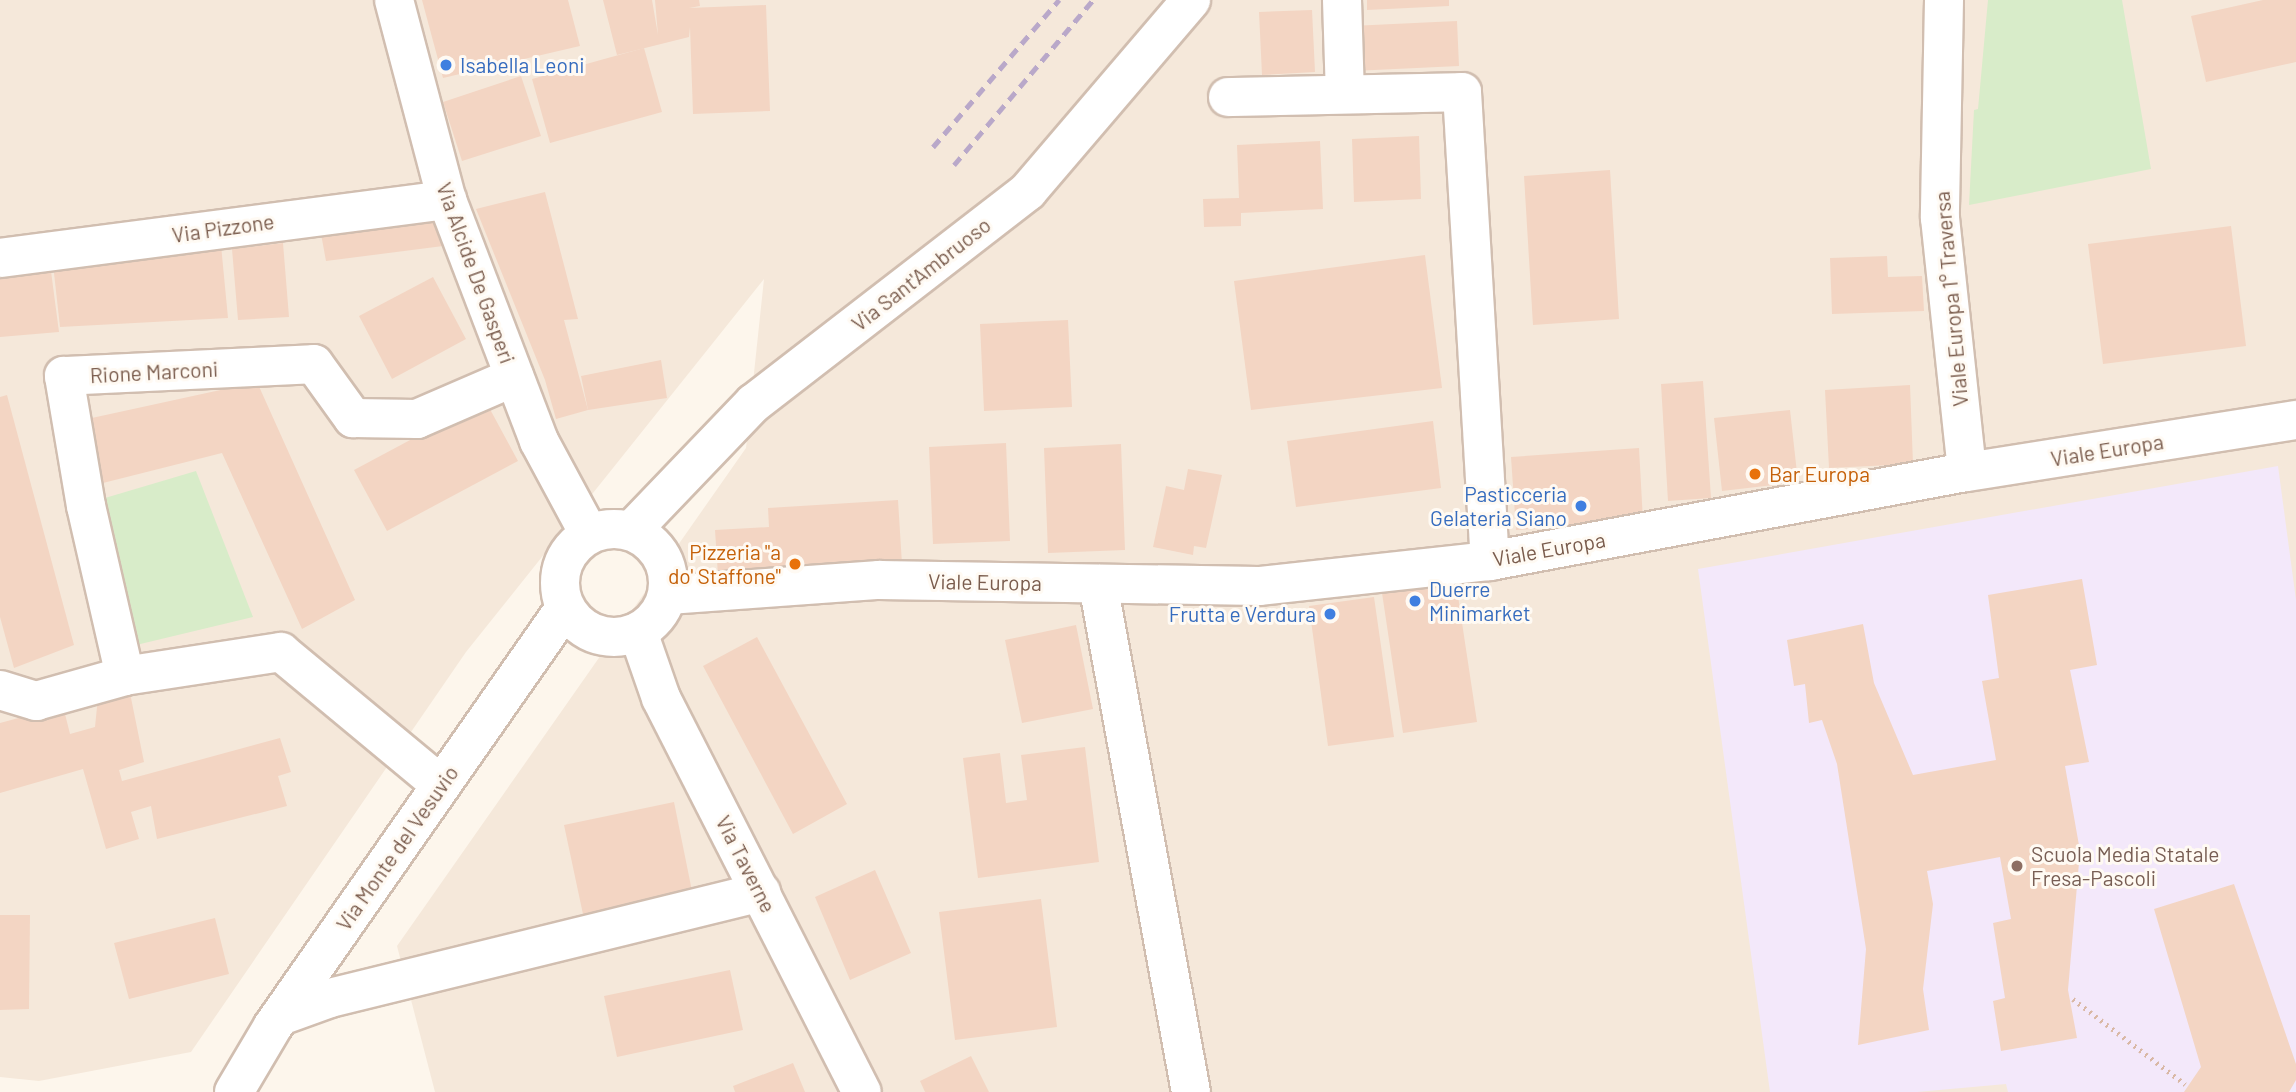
<!DOCTYPE html>
<meta charset="utf-8">
<style>
body{margin:0}
#map{position:relative;width:2296px;height:1092px;overflow:hidden;background:#fdf6ec;font-family:Barlow,sans-serif}
div>[style]{position:absolute}
[style*='--x']{left:calc(var(--x)*1px);top:calc(var(--y)*1px);width:calc(var(--w)*1px);rotate:calc(var(--a)*1deg)}
.residential>*{inset:0;background:#f5e8da}
.education>*{inset:0;background:#f3e8fa}
.green>*{inset:0;background:#d8ecc9}
.building>*{inset:0;background:#f3d5c3}
.path>*{height:4.5px;margin-top:-2.25px;transform-origin:0;background:repeating-linear-gradient(90deg,#d9b8a5 0 2px,transparent 0 7px)}
.roads{filter:drop-shadow(2px 0 #d1beb0) drop-shadow(-2px 0 #d1beb0) drop-shadow(0 2px #d1beb0) drop-shadow(0 -2px #d1beb0)}
.minor>*{height:38px;margin:-19px;padding:0 19px;transform-origin:19px;border-radius:19px;background:#fff}
.minor>.ring{margin:-19px;padding:0;box-sizing:content-box;background:none;border:38px solid #fff;border-radius:50%}
.rail>*{height:5px;margin-top:-2.5px;transform-origin:0;background:repeating-linear-gradient(90deg,#b9a8c9 0 10px,transparent 0 17px)}
.dots>*{width:19px;height:19px;translate:-50% -50%;box-sizing:border-box;border:4px solid #fffaf3;border-radius:50%}
span{translate:-50% -50%;white-space:nowrap;text-align:center;line-height:1.15;-webkit-text-stroke:6px #fffaf3;paint-order:stroke}
.shop-label{font-size:21px;color:#366cbe}
.left{translate:0 -50%;text-align:left}
.right{translate:-100% -50%;text-align:right}
.street-label{font-size:21px;color:#7a5c4d}
.food-label{font-size:21px;color:#c56008}
.education-label{font-size:21px;color:#785e54}
</style>
<div id="map">
<div class="residential">
<i style="clip-path:polygon(0 0,2296px 0,2296px 1092px,435px 1092px,397px 946px,746px 448px,764px 279px,466px 652px,191px 1052px,39px 1081px,0 1077px)"></i>
</div>
<div class="education">
<i style="clip-path:polygon(2278px 466px,2296px 600px,2296px 1092px,2008px 1092px,2006px 1084px,1917px 1092px,1770px 1092px,1698px 569px)"></i>
</div>
<div class="green">
<i style="clip-path:polygon(1988px 0,2122px 0,2151px 169px,1969px 205px,1974px 110px,1978px 109px)"></i>
<i style="clip-path:polygon(196px 471px,253px 617px,132px 646px,105px 498px)"></i>
</div>
<div class="building">
<i style="clip-path:polygon(422px 0,568px 0,580px 46px,443px 78px)"></i>
<i style="clip-path:polygon(603px 0,652px 0,658px 35px,655px 0,699px 0,700px 6px,689px 8px,766px 5px,770px 111px,693px 114px,690px 27px,689px 37px,617px 55px)"></i>
<i style="clip-path:polygon(1367px 0,1449px 0,1449px 6px,1367px 10px)"></i>
<i style="clip-path:polygon(2263px 0,2296px 0,2296px 62px,2206px 82px,2191px 16px)"></i>
<i style="clip-path:polygon(1312px 10px,1315px 72px,1262px 75px,1259px 12px)"></i>
<i style="clip-path:polygon(1457px 21px,1459px 66px,1353px 71px,1351px 26px)"></i>
<i style="clip-path:polygon(644px 48px,662px 112px,550px 143px,532px 79px)"></i>
<i style="clip-path:polygon(521px 76px,541px 136px,462px 161px,443px 102px)"></i>
<i style="clip-path:polygon(1419px 136px,1421px 199px,1354px 202px,1352px 139px)"></i>
<i style="clip-path:polygon(1320px 141px,1323px 209px,1241px 213px,1241px 226px,1204px 227px,1203px 199px,1239px 198px,1237px 145px)"></i>
<i style="clip-path:polygon(1610px 170px,1619px 319px,1533px 325px,1524px 176px)"></i>
<i style="clip-path:polygon(545px 192px,578px 319px,564px 320px,588px 410px,556px 419px,545px 380px,476px 209px)"></i>
<i style="clip-path:polygon(441px 220px,451px 245px,326px 261px,319px 223px)"></i>
<i style="clip-path:polygon(2231px 226px,2246px 346px,2103px 364px,2088px 244px)"></i>
<i style="clip-path:polygon(283px 243px,289px 317px,238px 320px,232px 249px)"></i>
<i style="clip-path:polygon(221px 245px,228px 318px,60px 327px,52px 255px)"></i>
<i style="clip-path:polygon(1425px 255px,1442px 388px,1251px 410px,1234px 281px)"></i>
<i style="clip-path:polygon(49px 256px,59px 332px,0 337px,0 261px)"></i>
<i style="clip-path:polygon(1887px 256px,1888px 277px,1922px 276px,1924px 311px,1832px 314px,1830px 258px)"></i>
<i style="clip-path:polygon(433px 277px,466px 339px,392px 379px,359px 316px)"></i>
<i style="clip-path:polygon(1068px 320px,1072px 407px,984px 411px,980px 324px)"></i>
<i style="clip-path:polygon(661px 360px,667px 398px,588px 410px,581px 376px)"></i>
<i style="clip-path:polygon(1703px 381px,1711px 498px,1668px 501px,1661px 384px)"></i>
<i style="clip-path:polygon(257px 382px,355px 600px,302px 629px,222px 453px,95px 485px,78px 421px)"></i>
<i style="clip-path:polygon(1910px 385px,1913px 464px,1829px 468px,1825px 390px)"></i>
<i style="clip-path:polygon(7px 395px,74px 645px,14px 668px,0 617px,0 397px)"></i>
<i style="clip-path:polygon(485px 400px,518px 461px,387px 531px,354px 470px)"></i>
<i style="clip-path:polygon(1790px 410px,1798px 482px,1722px 491px,1714px 418px)"></i>
<i style="clip-path:polygon(1433px 421px,1441px 488px,1296px 507px,1287px 441px)"></i>
<i style="clip-path:polygon(1006px 443px,1010px 541px,933px 544px,929px 447px)"></i>
<i style="clip-path:polygon(1121px 444px,1125px 550px,1048px 553px,1044px 448px)"></i>
<i style="clip-path:polygon(1639px 448px,1643px 521px,1516px 530px,1511px 457px)"></i>
<i style="clip-path:polygon(1188px 469px,1222px 475px,1206px 548px,1194px 546px,1193px 555px,1153px 547px,1166px 486px,1184px 490px)"></i>
<i style="clip-path:polygon(898px 500px,902px 564px,718px 575px,715px 530px,769px 527px,768px 508px)"></i>
<i style="clip-path:polygon(2082px 579px,2097px 665px,2070px 670px,2089px 762px,2065px 766px,2080px 851px,2068px 990px,2077px 1038px,2001px 1051px,1993px 1001px,2005px 998px,1993px 923px,2011px 919px,2000px 857px,1927px 871px,1933px 904px,1923px 989px,1929px 1030px,1858px 1045px,1866px 949px,1837px 764px,1822px 720px,1809px 723px,1805px 684px,1794px 686px,1787px 640px,1863px 624px,1874px 683px,1913px 775px,1996px 760px,1982px 681px,1999px 678px,1988px 595px)"></i>
<i style="clip-path:polygon(1456px 583px,1477px 722px,1403px 733px,1382px 593px)"></i>
<i style="clip-path:polygon(1374px 597px,1394px 737px,1328px 746px,1309px 606px)"></i>
<i style="clip-path:polygon(1076px 625px,1093px 709px,1022px 723px,1005px 640px)"></i>
<i style="clip-path:polygon(757px 637px,847px 804px,793px 834px,703px 666px)"></i>
<i style="clip-path:polygon(130px 693px,144px 762px,119px 770px,122px 781px,280px 738px,291px 772px,278px 776px,287px 806px,157px 839px,151px 806px,131px 812px,139px 839px,106px 849px,83px 769px,0 793px,0 723px,63px 706px,70px 734px,95px 727px,98px 697px)"></i>
<i style="clip-path:polygon(1085px 747px,1099px 862px,978px 878px,963px 758px,1000px 753px,1006px 803px,1027px 800px,1021px 755px)"></i>
<i style="clip-path:polygon(674px 802px,693px 896px,584px 919px,564px 825px)"></i>
<i style="clip-path:polygon(875px 870px,911px 953px,850px 980px,815px 897px)"></i>
<i style="clip-path:polygon(2234px 884px,2296px 1064px,2296px 1080px,2289px 1092px,2184px 1092px,2201px 1067px,2154px 909px)"></i>
<i style="clip-path:polygon(1041px 899px,1057px 1027px,955px 1040px,939px 912px)"></i>
<i style="clip-path:polygon(0 915px,30px 915px,29px 1009px,0 1010px)"></i>
<i style="clip-path:polygon(215px 918px,229px 974px,129px 999px,114px 943px)"></i>
<i style="clip-path:polygon(730px 970px,743px 1030px,617px 1057px,604px 996px)"></i>
<i style="clip-path:polygon(971px 1056px,989px 1092px,925px 1092px,920px 1081px)"></i>
<i style="clip-path:polygon(793px 1063px,805px 1092px,735px 1092px,733px 1086px)"></i>
</div>
<div class="path">
<i style="--x:2073;--y:999;--w:141;--a:37.2"></i>
</div>
<div class="roads">
<div class="minor">
<i style="--x:394;--y:0;--w:207;--a:75.2"></i>
<i style="--x:447;--y:200;--w:258;--a:69.1"></i>
<i style="--x:539;--y:441;--w:106;--a:61.7"></i>
<i style="--x:1342;--y:0;--w:93;--a:88.2"></i>
<i style="--x:1944;--y:0;--w:218;--a:91.1"></i>
<i style="--x:1940;--y:218;--w:255;--a:83.9"></i>
<i style="--x:1228;--y:97;--w:234;--a:-1.2"></i>
<i style="--x:1462;--y:92;--w:470;--a:86.6"></i>
<i style="--x:0;--y:258;--w:451;--a:-7.4"></i>
<i class="ring" style="left:560px;top:529px;width:70px;height:70px"></i>
<i style="--x:632;--y:530;--w:176;--a:-46.2"></i>
<i style="--x:754;--y:403;--w:346;--a:-37.7"></i>
<i style="--x:1028;--y:191;--w:251;--a:-49.5"></i>
<i style="--x:1098;--y:584;--w:516;--a:79.63"></i>
<i style="--x:668;--y:595;--w:212;--a:-4.1"></i>
<i style="--x:879;--y:580;--w:380;--a:0.9"></i>
<i style="--x:1259;--y:586;--w:232;--a:-6.2"></i>
<i style="--x:1490;--y:561;--w:485;--a:-10.6"></i>
<i style="--x:1967;--y:472;--w:333;--a:-9"></i>
<i style="--x:638;--y:632;--w:70;--a:70.8"></i>
<i style="--x:661;--y:698;--w:442;--a:63"></i>
<i style="--x:0;--y:690;--w:38;--a:17"></i>
<i style="--x:36;--y:701;--w:92;--a:-15.7"></i>
<i style="--x:441;--y:785;--w:208;--a:-140.3"></i>
<i style="--x:281;--y:652;--w:158;--a:171.3"></i>
<i style="--x:125;--y:676;--w:174;--a:-102.9"></i>
<i style="--x:86;--y:506;--w:132;--a:-99.6"></i>
<i style="--x:64;--y:376;--w:250;--a:-2.7"></i>
<i style="--x:314;--y:364;--w:67;--a:54.2"></i>
<i style="--x:353;--y:418;--w:64;--a:0.9"></i>
<i style="--x:417;--y:419;--w:106;--a:-23.4"></i>
<i style="--x:280;--y:1016;--w:53;--a:-19.8"></i>
<i style="--x:330;--y:998;--w:444;--a:-13.8"></i>
<i style="--x:234;--y:1092;--w:77;--a:-59.4"></i>
<i style="--x:273;--y:1026;--w:510;--a:-55.06"></i>
</div>
</div>
<div class="rail">
<i style="--x:933;--y:147;--w:194;--a:-49.4"></i>
<i style="--x:954;--y:165;--w:216;--a:-49.9"></i>
</div>
<div class="dots">
<i style="left:446px;top:65px;background:#3f7fe0"></i>
<i style="left:1755px;top:474px;background:#e8710a"></i>
<i style="left:1581px;top:506px;background:#3f7fe0"></i>
<i style="left:795px;top:564px;background:#e8710a"></i>
<i style="left:1415px;top:601px;background:#3f7fe0"></i>
<i style="left:1330px;top:614px;background:#3f7fe0"></i>
<i style="left:2017px;top:866px;background:#8d6e63"></i>
</div>
<div class="shop-label">
<span class="left" style="left:460px;top:65px">Isabella Leoni</span>
<span class="right" style="left:1567px;top:506px">Pasticceria<br>Gelateria Siano</span>
<span class="left" style="left:1429px;top:601px">Duerre<br>Minimarket</span>
<span class="right" style="left:1316px;top:614px">Frutta e Verdura</span>
</div>
<div class="street-label">
<span style="left:223px;top:228px;rotate:-8deg">Via Pizzone</span>
<span style="left:476px;top:273px;rotate:70deg">Via Alcide De Gasperi</span>
<span style="left:921px;top:274px;rotate:-38deg">Via Sant'Ambruoso</span>
<span style="left:1951px;top:299px;rotate:-95deg">Viale Europa 1° Traversa</span>
<span style="left:154px;top:372px;rotate:-3deg">Rione Marconi</span>
<span style="left:2107px;top:450px;rotate:-9deg">Viale Europa</span>
<span style="left:1549px;top:549px;rotate:-10deg">Viale Europa</span>
<span style="left:985px;top:582px;rotate:1deg">Viale Europa</span>
<span style="left:397px;top:848px;rotate:-55deg">Via Monte del Vesuvio</span>
<span style="left:746px;top:864px;rotate:63deg">Via Taverne</span>
</div>
<div class="food-label">
<span class="left" style="left:1769px;top:474px">Bar Europa</span>
<span class="right" style="left:781px;top:564px">Pizzeria "a<br>do' Staffone"</span>
</div>
<div class="education-label">
<span class="left" style="left:2031px;top:866px">Scuola Media Statale<br>Fresa-Pascoli</span>
</div>
</div>
